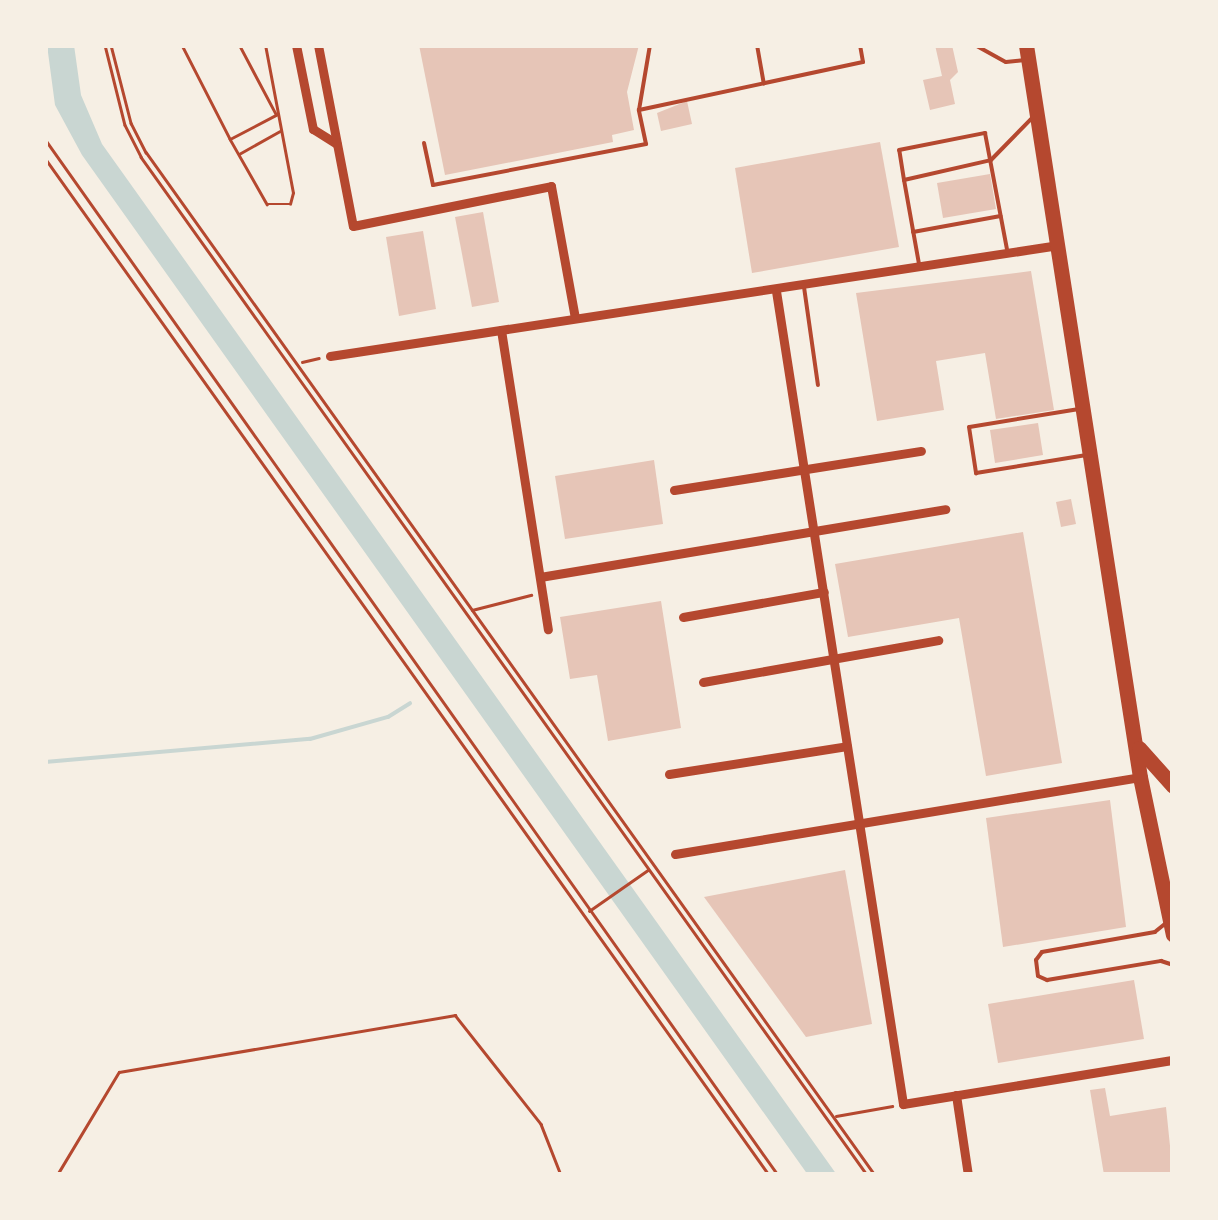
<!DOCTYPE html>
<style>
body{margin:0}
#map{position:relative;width:1218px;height:1220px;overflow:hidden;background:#f6efe4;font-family:"Public Sans",sans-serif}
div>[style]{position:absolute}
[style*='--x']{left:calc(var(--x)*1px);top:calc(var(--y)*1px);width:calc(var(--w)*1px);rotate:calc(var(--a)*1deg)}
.water>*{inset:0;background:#c9d6d2}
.stream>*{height:4px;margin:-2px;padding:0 2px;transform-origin:2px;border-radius:2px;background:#c9d6d2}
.building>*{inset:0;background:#e6c5b7}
.path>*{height:2.5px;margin:-1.25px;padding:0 1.25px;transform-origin:1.25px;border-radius:1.25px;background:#b5482f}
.service>*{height:4px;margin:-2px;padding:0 2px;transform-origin:2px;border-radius:2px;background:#b5482f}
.minor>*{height:9px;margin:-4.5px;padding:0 4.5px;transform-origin:4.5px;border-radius:4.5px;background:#b5482f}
.trunk>*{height:15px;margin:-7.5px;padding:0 7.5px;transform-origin:7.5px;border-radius:7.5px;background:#b5482f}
span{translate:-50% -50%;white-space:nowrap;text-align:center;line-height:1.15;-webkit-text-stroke:10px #f6efe4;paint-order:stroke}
.frame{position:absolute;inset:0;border:48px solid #f6efe4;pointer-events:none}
</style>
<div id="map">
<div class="water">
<i style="clip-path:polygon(47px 45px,74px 45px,81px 95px,102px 144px,837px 1175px,808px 1175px,82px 155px,55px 105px)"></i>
</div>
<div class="stream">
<i style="--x:45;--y:762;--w:266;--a:-5"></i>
<i style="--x:310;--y:739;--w:81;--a:-15.8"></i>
<i style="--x:388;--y:717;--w:26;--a:-32"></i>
</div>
<div class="building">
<i style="clip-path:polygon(419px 45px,639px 45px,627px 92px,634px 130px,612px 135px,613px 142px,445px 175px)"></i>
<i style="clip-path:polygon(935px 45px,952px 45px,958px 72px,950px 80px,955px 104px,930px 110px,923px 80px,942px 76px)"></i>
<i style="clip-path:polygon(687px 101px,692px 124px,661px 131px,657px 113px)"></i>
<i style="clip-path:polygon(880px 142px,899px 247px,752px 273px,735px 168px)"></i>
<i style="clip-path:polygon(990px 174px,996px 209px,943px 218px,937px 183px)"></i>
<i style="clip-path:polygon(483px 212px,499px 302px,472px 307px,455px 217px)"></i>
<i style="clip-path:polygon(423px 231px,436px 309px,399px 316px,386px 237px)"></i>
<i style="clip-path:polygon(1031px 271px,1054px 410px,996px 419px,985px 353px,936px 361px,944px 410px,877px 421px,856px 293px)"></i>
<i style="clip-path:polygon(1038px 423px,1043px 455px,995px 463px,990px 430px)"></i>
<i style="clip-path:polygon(654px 460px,663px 524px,565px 539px,555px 476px)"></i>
<i style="clip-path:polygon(1071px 499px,1076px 524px,1061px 527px,1056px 502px)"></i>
<i style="clip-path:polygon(1023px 532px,1062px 763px,986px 776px,959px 618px,848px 637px,835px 564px)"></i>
<i style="clip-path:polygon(661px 601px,681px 728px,608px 741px,597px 675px,570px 679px,560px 617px)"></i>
<i style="clip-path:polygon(1110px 800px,1126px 927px,1003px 947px,986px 818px)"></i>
<i style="clip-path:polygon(845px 870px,872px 1024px,806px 1037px,704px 897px)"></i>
<i style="clip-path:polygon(1134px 980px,1144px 1039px,998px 1063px,988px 1004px)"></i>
<i style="clip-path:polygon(1105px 1088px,1110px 1116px,1166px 1107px,1173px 1175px,1104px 1175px,1090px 1090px)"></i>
</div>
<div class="path">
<i style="--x:105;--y:45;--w:82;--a:76"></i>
<i style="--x:125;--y:125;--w:36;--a:63"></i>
<i style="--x:141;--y:157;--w:1250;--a:54.5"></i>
<i style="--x:111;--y:45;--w:81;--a:75.6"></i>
<i style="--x:131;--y:123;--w:33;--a:63"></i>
<i style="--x:146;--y:152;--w:1256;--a:54.53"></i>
<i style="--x:182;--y:45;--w:106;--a:62.9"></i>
<i style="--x:230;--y:139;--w:52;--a:-27.6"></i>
<i style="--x:276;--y:115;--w:79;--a:-117.9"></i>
<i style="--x:45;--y:139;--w:1269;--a:54.72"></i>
<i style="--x:230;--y:139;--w:75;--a:60.4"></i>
<i style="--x:267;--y:204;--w:23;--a:0"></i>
<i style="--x:290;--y:204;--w:11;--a:-75"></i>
<i style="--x:293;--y:193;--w:151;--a:-100.7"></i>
<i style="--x:239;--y:154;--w:47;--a:-29.3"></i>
<i style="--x:45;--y:158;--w:1248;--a:54.55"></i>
<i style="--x:302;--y:362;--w:17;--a:-13"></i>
<i style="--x:472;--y:610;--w:61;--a:-14.3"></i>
<i style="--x:589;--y:911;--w:72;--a:-34.8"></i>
<i style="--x:836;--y:1116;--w:57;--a:-10.1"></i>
<i style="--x:57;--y:1175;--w:120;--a:-59"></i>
<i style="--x:119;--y:1072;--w:341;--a:-9.6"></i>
<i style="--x:455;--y:1015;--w:139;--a:51.7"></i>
<i style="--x:541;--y:1124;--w:55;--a:68.6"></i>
</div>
<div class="service">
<i style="--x:757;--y:45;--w:39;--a:80"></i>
<i style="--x:975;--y:45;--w:35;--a:29"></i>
<i style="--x:1006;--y:62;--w:19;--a:-6"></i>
<i style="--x:639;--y:110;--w:229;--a:-12.1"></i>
<i style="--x:863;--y:62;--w:17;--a:-100"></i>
<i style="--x:424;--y:143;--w:43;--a:77.9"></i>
<i style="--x:433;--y:185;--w:217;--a:-10.9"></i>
<i style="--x:646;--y:144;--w:35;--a:-102"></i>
<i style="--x:639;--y:110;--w:66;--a:-80.4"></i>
<i style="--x:904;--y:180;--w:30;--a:-99"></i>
<i style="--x:899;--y:150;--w:88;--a:-11.2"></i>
<i style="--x:985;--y:133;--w:118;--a:79.3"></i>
<i style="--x:913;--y:232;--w:89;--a:-10.3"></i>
<i style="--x:919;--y:264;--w:85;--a:-100.1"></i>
<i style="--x:904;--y:180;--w:89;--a:-12.9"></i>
<i style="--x:991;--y:160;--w:60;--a:-45.7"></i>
<i style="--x:804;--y:287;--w:99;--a:81.9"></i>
<i style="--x:1079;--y:409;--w:111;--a:170.7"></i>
<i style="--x:969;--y:427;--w:47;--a:81.3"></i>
<i style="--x:976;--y:473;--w:112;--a:-9.2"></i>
<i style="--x:1166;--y:923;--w:14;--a:141"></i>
<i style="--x:1155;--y:932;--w:115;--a:170"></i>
<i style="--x:1042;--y:952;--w:10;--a:127"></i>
<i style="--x:1036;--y:960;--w:16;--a:83"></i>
<i style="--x:1038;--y:976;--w:10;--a:24"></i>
<i style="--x:1047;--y:980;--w:116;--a:-9.5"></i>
<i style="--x:1161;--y:961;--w:13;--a:18"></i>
</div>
<div class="minor">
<i style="--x:296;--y:45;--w:86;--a:78.6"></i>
<i style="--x:313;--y:129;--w:28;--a:32"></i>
<i style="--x:318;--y:45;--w:184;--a:79.1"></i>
<i style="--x:353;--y:226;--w:202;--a:-11.4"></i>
<i style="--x:551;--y:186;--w:134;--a:79.7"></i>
<i style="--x:776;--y:291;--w:823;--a:81.12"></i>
<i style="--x:903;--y:1104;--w:274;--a:-9.3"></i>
<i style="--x:501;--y:330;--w:303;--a:81.1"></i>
<i style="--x:330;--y:356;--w:737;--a:-8.66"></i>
<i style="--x:674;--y:490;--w:250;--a:-9"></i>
<i style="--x:540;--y:577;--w:411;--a:-9.5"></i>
<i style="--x:683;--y:617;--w:143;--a:-10.1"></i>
<i style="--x:703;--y:682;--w:239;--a:-10.1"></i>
<i style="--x:669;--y:774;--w:180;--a:-8.9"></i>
<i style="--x:675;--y:854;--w:471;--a:-9.4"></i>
<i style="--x:956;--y:1095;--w:81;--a:81.5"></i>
</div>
<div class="trunk">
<i style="--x:1026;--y:45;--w:741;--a:81.15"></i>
<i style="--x:1140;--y:777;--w:161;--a:78.2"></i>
<i style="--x:1139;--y:748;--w:51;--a:48.2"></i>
</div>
<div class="frame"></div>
</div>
